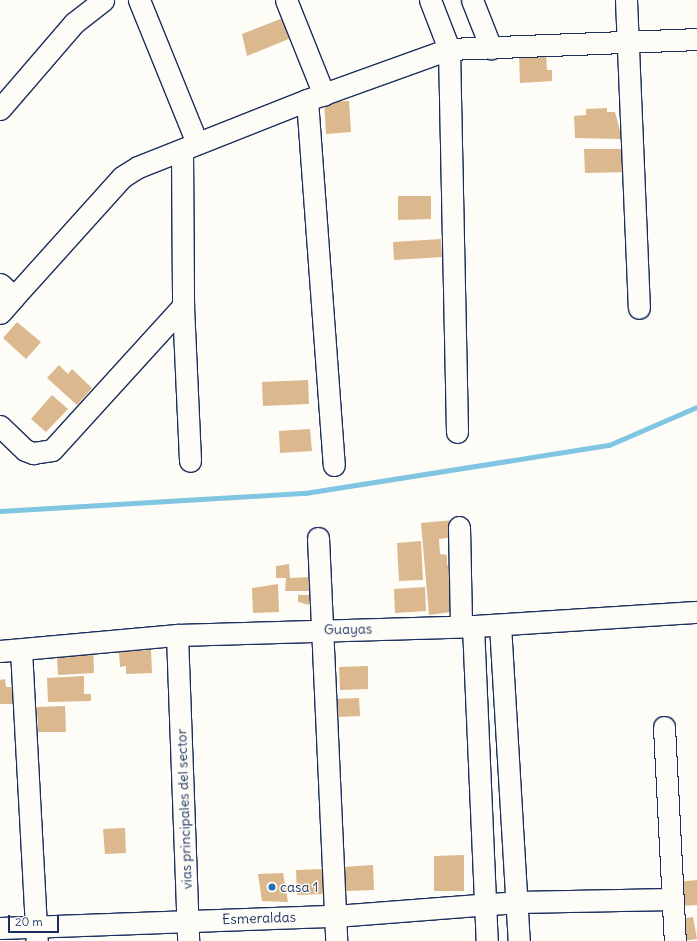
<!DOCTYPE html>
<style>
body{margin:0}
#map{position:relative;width:697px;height:941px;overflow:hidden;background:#fdfcf7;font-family:Delius,sans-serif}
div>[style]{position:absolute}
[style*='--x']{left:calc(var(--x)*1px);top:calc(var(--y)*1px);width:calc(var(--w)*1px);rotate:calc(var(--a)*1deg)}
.stream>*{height:5px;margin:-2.5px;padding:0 2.5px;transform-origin:2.5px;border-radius:2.5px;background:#80c5e1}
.building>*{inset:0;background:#dbb88d}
.roads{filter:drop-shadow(1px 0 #1b2f5e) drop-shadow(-1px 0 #1b2f5e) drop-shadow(0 1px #1b2f5e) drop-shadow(0 -1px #1b2f5e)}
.minor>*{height:21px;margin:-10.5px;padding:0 10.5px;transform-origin:10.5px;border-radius:10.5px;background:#fdfcf7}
.dots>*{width:11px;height:11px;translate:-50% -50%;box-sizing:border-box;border:2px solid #fdfcf7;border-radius:50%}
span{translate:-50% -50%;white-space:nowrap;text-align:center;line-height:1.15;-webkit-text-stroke:3px #fdfcf7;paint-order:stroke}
.street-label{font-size:14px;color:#1b2f5e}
.poi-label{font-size:14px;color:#1b2f5e}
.left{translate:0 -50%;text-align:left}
.scale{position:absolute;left:8px;top:915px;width:51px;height:18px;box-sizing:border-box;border:2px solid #1b2f5e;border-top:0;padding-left:5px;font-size:12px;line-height:14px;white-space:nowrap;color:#1b2f5e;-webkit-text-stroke:3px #fdfcf7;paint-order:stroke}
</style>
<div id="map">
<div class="stream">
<i style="--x:0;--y:511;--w:306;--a:-3.4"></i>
<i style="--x:305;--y:493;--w:308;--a:-9"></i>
<i style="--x:609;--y:445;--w:96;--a:-23.4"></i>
</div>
<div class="building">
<i style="clip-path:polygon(283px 18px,291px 38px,247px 56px,242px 34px)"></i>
<i style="clip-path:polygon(546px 53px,547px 70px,552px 70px,552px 81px,520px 83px,519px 54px)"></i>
<i style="clip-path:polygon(349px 101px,351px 132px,326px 134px,324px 102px)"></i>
<i style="clip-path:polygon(607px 108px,607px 112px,615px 112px,622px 139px,575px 138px,574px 116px,586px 115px,586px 109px)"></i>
<i style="clip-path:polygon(584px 149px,626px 149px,627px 172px,585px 173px)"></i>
<i style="clip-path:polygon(398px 196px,431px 196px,431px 219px,398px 220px)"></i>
<i style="clip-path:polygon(441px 239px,442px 257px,394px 260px,393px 242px)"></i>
<i style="clip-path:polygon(17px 322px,41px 342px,26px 359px,3px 338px)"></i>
<i style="clip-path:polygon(59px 365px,68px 374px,72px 369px,92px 388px,77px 405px,47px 378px)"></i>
<i style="clip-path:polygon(308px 380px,309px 404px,263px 406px,262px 382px)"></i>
<i style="clip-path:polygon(52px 395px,68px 409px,46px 432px,31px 419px)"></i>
<i style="clip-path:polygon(310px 429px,312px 451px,280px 453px,279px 431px)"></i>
<i style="clip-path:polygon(454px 520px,454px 537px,439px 539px,440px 554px,447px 555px,447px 565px,456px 565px,451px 612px,429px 615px,421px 523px)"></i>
<i style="clip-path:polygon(421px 541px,423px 580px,399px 581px,397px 543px)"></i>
<i style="clip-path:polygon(289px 564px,290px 578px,309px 577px,309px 591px,285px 591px,286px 578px,276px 578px,276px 566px)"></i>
<i style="clip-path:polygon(278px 584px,279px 612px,253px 613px,252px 588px)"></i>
<i style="clip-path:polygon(425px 587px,426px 611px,395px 613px,394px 589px)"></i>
<i style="clip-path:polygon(298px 595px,310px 595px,309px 605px,298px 602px)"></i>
<i style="clip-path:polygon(93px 647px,94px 673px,58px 675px,57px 658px,64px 657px,64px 650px)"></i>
<i style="clip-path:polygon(151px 650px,152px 673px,126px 674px,126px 666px,120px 667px,119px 652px)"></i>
<i style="clip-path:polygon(368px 666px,368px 689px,340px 690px,339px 667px)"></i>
<i style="clip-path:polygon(84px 676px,84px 694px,91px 694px,91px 701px,48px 702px,47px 678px)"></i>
<i style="clip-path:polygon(5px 679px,6px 687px,13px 687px,14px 704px,0 704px,0 680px)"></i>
<i style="clip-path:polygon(359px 698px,360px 716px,336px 717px,335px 699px)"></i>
<i style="clip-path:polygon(65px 706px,66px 732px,38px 732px,37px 707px)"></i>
<i style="clip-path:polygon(125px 828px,126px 853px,105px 854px,103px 829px)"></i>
<i style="clip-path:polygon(464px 855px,464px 891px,434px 891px,434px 856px)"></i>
<i style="clip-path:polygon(373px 865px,374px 890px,346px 891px,344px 867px)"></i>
<i style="clip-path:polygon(323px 869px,324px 894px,297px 895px,296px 870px)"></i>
<i style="clip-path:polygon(283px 873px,288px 902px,262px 901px,258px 874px)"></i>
<i style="clip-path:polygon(697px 880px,697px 905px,678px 906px,677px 882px)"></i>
<i style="clip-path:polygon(693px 917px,697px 939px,683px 941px,680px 919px)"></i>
</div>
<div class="roads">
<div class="minor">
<i style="--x:139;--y:0;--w:154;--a:67.9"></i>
<i style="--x:286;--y:0;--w:102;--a:68.2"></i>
<i style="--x:430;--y:0;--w:53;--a:68.8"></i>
<i style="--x:449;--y:49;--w:383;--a:88.8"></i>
<i style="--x:472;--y:0;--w:52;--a:68.4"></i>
<i style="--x:626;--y:0;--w:308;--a:87.6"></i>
<i style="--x:307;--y:100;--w:366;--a:85.8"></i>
<i style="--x:0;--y:109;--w:113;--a:-49.3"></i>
<i style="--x:74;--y:23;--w:37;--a:-38"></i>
<i style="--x:182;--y:151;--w:155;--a:89.6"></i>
<i style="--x:183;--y:306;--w:155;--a:87.4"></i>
<i style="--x:0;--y:284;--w:19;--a:43"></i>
<i style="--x:14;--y:297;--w:21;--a:131"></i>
<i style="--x:14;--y:297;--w:161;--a:-48"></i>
<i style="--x:122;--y:177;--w:19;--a:-32"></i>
<i style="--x:138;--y:167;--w:182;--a:-21.6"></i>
<i style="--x:307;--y:100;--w:151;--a:-19.8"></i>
<i style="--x:449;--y:49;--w:248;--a:-2.3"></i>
<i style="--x:0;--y:426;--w:35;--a:44"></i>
<i style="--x:25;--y:450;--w:9;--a:21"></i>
<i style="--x:33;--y:453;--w:19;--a:-9"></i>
<i style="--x:52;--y:450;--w:195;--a:-47.7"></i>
<i style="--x:459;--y:527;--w:99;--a:88.8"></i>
<i style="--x:318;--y:538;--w:403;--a:87.4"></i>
<i style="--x:500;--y:625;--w:317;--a:86.6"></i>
<i style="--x:473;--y:626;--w:315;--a:87.5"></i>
<i style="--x:177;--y:635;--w:306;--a:87.9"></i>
<i style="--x:21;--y:650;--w:291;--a:86.9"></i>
<i style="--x:0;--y:651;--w:178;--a:-5.2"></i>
<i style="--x:177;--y:635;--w:296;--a:-1.7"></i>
<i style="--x:473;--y:626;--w:224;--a:-3.6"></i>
<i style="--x:664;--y:727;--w:214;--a:87.1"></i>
<i style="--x:0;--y:928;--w:335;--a:-2.1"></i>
<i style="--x:335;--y:916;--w:183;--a:-4.4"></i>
<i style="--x:517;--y:902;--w:155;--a:-1.1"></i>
</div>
</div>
<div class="dots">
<i style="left:272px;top:887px;background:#1f6fb2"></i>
</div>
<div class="street-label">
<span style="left:348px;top:629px;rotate:-1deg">Guayas</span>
<span style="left:184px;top:809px;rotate:-92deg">vias principales del sector</span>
<span style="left:259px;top:918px;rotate:-2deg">Esmeraldas</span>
</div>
<div class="poi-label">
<span class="left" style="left:280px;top:887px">casa 1</span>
</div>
<div class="scale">20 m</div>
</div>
